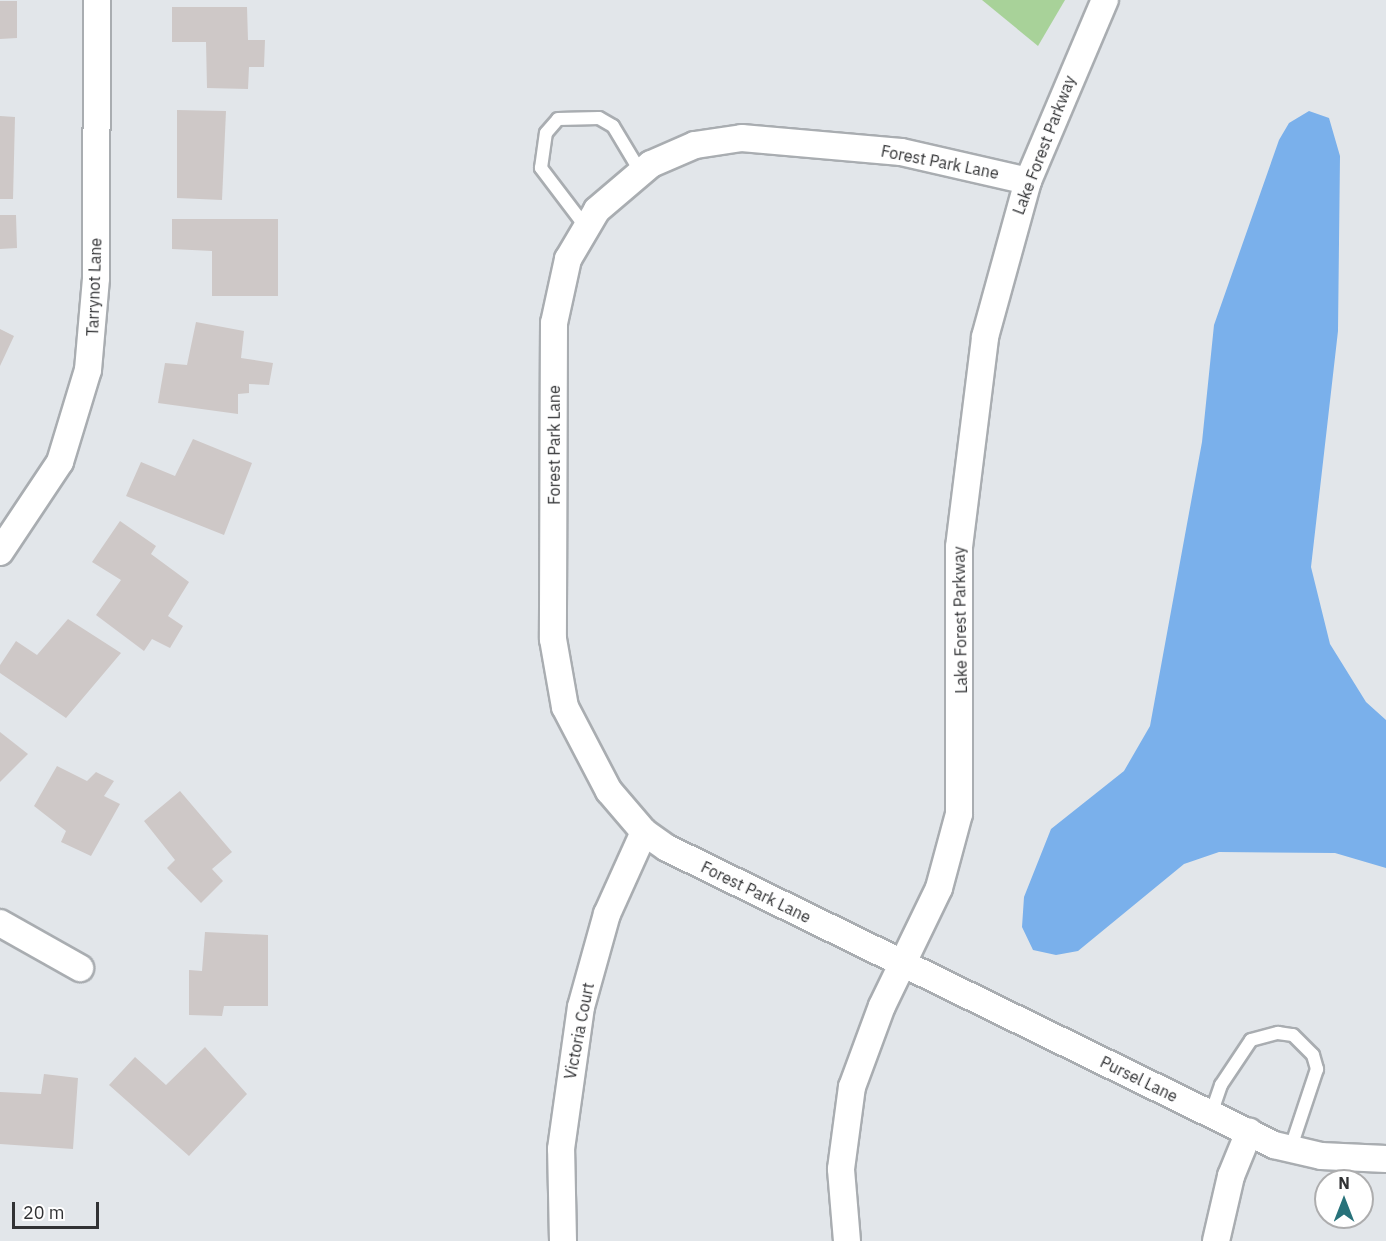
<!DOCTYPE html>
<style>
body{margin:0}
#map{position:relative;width:1386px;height:1241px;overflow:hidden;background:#e2e6ea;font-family:"IBM Plex Sans",sans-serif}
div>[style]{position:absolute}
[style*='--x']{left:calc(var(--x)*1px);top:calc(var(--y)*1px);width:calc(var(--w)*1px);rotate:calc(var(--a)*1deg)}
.green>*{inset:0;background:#a8d299}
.water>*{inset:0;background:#7ab0eb}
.building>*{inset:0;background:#cec8c7}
.roads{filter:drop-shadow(2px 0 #a9adb1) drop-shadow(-2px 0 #a9adb1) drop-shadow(0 2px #a9adb1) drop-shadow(0 -2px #a9adb1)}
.service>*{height:12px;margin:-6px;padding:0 6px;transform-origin:6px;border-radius:6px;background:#fff}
.minor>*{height:26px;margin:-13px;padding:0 13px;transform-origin:13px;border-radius:13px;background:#fff}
span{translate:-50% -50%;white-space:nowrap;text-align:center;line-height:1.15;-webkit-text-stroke:4.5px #fff;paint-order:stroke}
.street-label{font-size:16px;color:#313234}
.north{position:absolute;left:1314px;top:1169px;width:60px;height:60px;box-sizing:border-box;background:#fff;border:2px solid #adadae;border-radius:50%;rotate:0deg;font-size:16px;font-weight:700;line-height:24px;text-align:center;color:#313234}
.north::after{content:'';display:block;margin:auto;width:21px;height:27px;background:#28727a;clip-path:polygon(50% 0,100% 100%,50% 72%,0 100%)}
.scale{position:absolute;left:12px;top:1202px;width:87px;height:27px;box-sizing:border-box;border:3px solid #313234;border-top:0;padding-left:8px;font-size:18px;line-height:21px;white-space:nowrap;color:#313234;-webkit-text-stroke:4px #fff;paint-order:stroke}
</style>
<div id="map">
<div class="green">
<i style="clip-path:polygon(982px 0,1065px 0,1038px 46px)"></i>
</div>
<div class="water">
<i style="clip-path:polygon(1309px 111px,1329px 118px,1340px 156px,1338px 331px,1311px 567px,1330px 644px,1366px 702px,1386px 720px,1386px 868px,1335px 853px,1219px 852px,1184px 864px,1078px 951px,1056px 955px,1033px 950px,1022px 927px,1024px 897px,1051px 829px,1124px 771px,1150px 726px,1202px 442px,1214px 325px,1279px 140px,1289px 123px)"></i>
</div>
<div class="building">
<i style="clip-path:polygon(0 1px,17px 1px,17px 38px,0 39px)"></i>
<i style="clip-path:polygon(172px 7px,247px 7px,248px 40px,265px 40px,264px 67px,249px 67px,248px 89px,207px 88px,206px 42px,172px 42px)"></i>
<i style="clip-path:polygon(177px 110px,226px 111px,222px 200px,177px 198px)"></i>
<i style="clip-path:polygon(0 116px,15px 117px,13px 199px,0 199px)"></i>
<i style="clip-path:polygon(0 215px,16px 215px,17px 248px,0 249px)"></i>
<i style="clip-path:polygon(172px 219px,278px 219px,278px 296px,212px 296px,212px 251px,172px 249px)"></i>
<i style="clip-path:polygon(196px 322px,244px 331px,241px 358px,273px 363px,269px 385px,249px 384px,249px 393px,238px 394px,238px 414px,158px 403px,165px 363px,187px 365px)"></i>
<i style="clip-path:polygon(0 329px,14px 336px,0 366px)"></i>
<i style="clip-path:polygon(193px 439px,252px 463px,224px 535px,126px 496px,141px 462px,175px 476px)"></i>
<i style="clip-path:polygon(120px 521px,156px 546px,151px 554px,189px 582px,168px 616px,183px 626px,170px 648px,152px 639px,144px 651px,96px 615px,121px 580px,92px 562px)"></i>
<i style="clip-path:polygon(68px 619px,121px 653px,66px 718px,0 673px,0 665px,16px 641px,37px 655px)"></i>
<i style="clip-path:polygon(0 732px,28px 754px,0 782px)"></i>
<i style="clip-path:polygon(57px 766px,87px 781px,96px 772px,114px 781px,104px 796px,120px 804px,91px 856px,61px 842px,66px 831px,34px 806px)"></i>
<i style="clip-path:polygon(180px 791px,232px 852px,212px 869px,223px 881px,201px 903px,167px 868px,175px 860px,144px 821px)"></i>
<i style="clip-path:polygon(205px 932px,268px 935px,268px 1006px,224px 1006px,222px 1016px,189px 1015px,189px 970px,202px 971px)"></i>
<i style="clip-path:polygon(205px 1047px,247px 1094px,189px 1156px,109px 1085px,135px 1057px,166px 1085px)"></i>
<i style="clip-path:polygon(44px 1074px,78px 1078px,73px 1149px,0 1144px,0 1092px,41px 1094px)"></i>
</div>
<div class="roads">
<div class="service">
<i style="--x:585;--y:226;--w:73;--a:-127.2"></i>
<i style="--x:541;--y:168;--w:35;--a:-82"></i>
<i style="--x:546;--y:133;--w:18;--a:-49"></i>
<i style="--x:558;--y:119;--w:41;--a:-1.4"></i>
<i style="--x:599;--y:118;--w:16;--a:30"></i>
<i style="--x:613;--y:126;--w:52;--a:59"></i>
<i style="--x:1211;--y:1114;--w:31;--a:-71"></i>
<i style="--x:1221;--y:1085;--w:54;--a:-56.3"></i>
<i style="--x:1251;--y:1040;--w:28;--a:-15"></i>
<i style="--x:1278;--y:1033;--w:15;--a:8"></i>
<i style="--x:1293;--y:1035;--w:28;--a:45"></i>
<i style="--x:1313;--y:1055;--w:15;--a:74"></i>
<i style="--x:1317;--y:1069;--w:85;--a:108.4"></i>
</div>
<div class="minor">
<i style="--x:1028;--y:181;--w:130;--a:-167.1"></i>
<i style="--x:901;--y:152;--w:160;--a:-175"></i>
<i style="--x:742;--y:138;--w:48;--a:171.5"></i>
<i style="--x:695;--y:145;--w:48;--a:156.6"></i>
<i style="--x:651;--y:164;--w:71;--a:139.6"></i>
<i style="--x:597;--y:210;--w:57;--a:120.6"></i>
<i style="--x:568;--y:259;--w:66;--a:102.3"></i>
<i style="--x:554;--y:323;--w:316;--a:90.2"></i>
<i style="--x:553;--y:639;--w:69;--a:80"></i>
<i style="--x:565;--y:707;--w:95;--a:62.4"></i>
<i style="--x:609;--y:791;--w:54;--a:49.5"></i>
<i style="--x:644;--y:832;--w:28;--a:35"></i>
<i style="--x:667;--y:848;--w:676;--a:26.07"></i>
<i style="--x:1274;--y:1145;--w:48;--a:13.2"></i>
<i style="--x:1321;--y:1156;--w:65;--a:2.6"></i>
<i style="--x:0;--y:552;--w:108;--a:-56.3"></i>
<i style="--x:60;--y:462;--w:96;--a:-73.1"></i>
<i style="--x:88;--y:370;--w:92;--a:-85"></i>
<i style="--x:96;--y:278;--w:278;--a:-89.8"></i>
<i style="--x:0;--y:923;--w:92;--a:29.4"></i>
<i style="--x:563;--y:1241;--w:92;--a:-91.2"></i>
<i style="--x:561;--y:1149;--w:143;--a:-82"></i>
<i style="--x:581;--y:1007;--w:97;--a:-74.4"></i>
<i style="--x:607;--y:914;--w:90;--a:-65.7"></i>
<i style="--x:847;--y:1241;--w:72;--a:-94.8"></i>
<i style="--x:841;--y:1169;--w:83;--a:-82.4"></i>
<i style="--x:852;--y:1087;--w:86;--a:-69.7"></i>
<i style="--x:882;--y:1006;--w:131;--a:-64.2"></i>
<i style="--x:939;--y:888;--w:77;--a:-74.9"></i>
<i style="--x:959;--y:814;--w:267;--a:-90"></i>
<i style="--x:959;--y:547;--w:212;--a:-82.9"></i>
<i style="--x:985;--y:337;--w:162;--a:-74.6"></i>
<i style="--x:1028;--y:181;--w:197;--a:-67"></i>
<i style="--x:1216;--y:1241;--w:67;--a:-77"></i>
<i style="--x:1231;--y:1176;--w:48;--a:-67.8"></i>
</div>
</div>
<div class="street-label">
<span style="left:1044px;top:145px;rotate:-69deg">Lake Forest Parkway</span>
<span style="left:940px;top:162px;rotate:11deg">Forest Park Lane</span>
<span style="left:94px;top:287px;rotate:-88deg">Tarrynot Lane</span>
<span style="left:554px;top:445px;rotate:-90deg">Forest Park Lane</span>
<span style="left:960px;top:620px;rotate:-91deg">Lake Forest Parkway</span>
<span style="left:756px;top:892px;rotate:26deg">Forest Park Lane</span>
<span style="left:579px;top:1031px;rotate:-79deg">Victoria Court</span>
<span style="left:1139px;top:1079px;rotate:26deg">Pursel Lane</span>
</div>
<div class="north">N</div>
<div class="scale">20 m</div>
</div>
